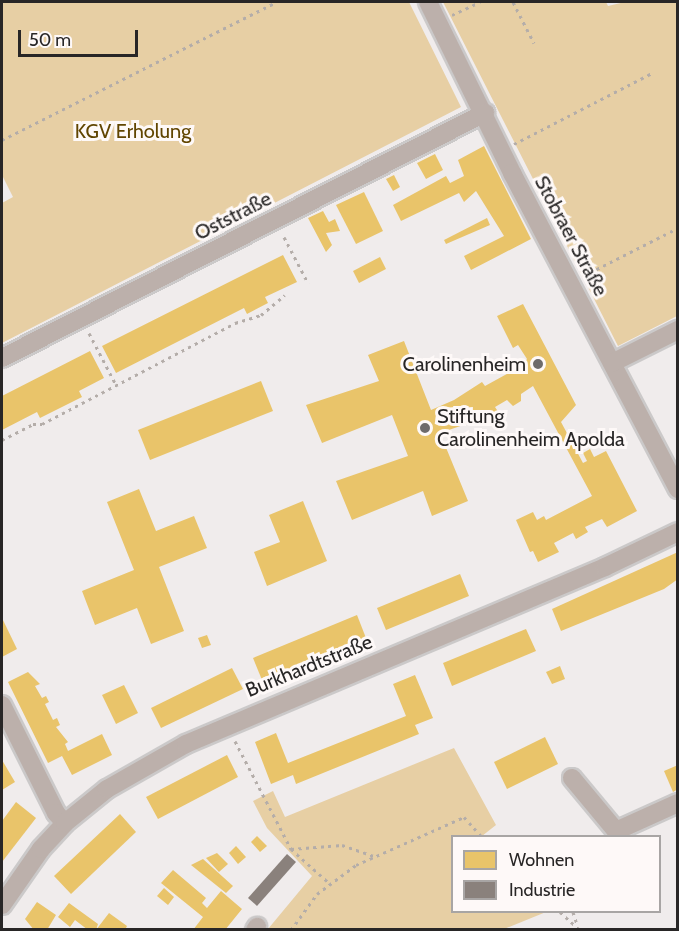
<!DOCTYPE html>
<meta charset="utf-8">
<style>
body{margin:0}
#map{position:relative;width:679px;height:931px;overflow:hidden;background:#f0ecec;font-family:Cabin,sans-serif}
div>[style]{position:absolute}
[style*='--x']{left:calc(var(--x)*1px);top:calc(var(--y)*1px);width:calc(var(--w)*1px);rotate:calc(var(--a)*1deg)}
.green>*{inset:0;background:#e7cfa4}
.homes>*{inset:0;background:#e9c46a}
.industry>*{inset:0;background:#8a817c}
.path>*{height:3px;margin-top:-1.5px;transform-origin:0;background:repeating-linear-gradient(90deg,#b4ada9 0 3px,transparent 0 7.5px)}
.roads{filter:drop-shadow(2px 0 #cbc9c9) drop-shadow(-2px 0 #cbc9c9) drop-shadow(0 2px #cbc9c9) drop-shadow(0 -2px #cbc9c9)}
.minor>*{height:18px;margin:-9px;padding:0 9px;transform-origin:9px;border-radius:9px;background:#bcb0ab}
.dots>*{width:16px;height:16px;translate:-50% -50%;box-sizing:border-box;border:3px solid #fef9f8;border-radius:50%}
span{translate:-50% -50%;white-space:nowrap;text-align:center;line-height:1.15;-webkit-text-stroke:6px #fef9f8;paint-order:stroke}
.park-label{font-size:20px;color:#614500}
.street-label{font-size:20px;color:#282626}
.poi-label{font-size:20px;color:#282626}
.right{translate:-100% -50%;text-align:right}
.left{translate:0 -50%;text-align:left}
.frame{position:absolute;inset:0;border:3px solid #282626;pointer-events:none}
.legend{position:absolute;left:451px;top:835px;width:210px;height:78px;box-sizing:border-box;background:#fef9f8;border:2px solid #a8a5a4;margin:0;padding:8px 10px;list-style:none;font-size:18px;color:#282626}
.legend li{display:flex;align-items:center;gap:12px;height:30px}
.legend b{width:30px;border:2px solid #a8a5a4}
.scale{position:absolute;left:18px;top:30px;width:120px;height:27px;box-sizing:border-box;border:3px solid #282626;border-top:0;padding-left:8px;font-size:18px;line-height:21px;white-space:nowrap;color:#282626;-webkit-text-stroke:4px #fef9f8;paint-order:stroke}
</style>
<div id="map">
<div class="green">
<i style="clip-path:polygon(2px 2px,409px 2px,461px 107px,2px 343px,2px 203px,13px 197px,2px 175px)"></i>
<i style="clip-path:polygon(443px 2px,606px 2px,608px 6px,625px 2px,677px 2px,677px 316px,618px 346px)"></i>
<i style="clip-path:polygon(454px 748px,496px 825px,482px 836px,452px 836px,452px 912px,546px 912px,504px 929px,268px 929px,312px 876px,267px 828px,253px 801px,273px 791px,285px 817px)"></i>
</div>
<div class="homes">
<i style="clip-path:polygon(484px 146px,531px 239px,471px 270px,464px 256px,504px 236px,476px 191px,464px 202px,459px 193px,401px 221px,393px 205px,446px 176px,450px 183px,464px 176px,458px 160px)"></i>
<i style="clip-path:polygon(435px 154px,443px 170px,426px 179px,417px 163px)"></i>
<i style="clip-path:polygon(394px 175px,400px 187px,393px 191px,386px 179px)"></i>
<i style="clip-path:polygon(364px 192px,383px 231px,356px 244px,336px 205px)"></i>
<i style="clip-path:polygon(323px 211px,329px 222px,335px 219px,340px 231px,326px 233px,332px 245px,326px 252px,308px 218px)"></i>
<i style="clip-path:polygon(487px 218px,490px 225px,446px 244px,444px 240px)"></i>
<i style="clip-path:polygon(283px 255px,297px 282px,265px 297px,268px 303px,247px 314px,244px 308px,116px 373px,102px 346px)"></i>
<i style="clip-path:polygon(380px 257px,386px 269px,359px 283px,353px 271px)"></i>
<i style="clip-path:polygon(523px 304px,576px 405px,561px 422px,583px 463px,587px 461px,583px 453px,590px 449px,594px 457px,606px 451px,637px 511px,607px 527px,602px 519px,585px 527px,588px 532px,576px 539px,573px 533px,554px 543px,559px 552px,538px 562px,533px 551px,530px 552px,516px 520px,533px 512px,537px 520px,544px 516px,546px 520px,592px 496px,533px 386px,521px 394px,521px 401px,513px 406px,507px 400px,495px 407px,499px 413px,479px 423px,478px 420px,440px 433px,468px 501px,432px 516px,423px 491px,352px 520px,336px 481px,408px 456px,392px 415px,322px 443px,306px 405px,379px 381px,368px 355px,404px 341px,431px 410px,454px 400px,482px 382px,485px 386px,523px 365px,527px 359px,518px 345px,513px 348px,497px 316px)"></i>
<i style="clip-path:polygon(90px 351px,104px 378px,79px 391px,82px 397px,40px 418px,37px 412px,2px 430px,2px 396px)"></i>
<i style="clip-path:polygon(261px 381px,273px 411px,150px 460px,138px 430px)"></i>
<i style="clip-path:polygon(139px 489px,156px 531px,194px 516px,207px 548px,159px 567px,184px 631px,151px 644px,137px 608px,95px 625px,82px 591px,134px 570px,107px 502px)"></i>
<i style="clip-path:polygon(303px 501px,327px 561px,267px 586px,254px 552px,280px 542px,269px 515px)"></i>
<i style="clip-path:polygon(678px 552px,678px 579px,664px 589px,561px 631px,552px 609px)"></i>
<i style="clip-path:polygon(460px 574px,469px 596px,386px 630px,377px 608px)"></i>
<i style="clip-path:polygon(357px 615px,366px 638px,262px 680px,253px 658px)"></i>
<i style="clip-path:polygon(2px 618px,17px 649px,2px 657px)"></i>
<i style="clip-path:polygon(526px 629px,536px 651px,452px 686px,443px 663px)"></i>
<i style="clip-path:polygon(207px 635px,211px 645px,202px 648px,198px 638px)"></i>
<i style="clip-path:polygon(560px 666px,565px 679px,552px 684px,546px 672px)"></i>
<i style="clip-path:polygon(232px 668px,243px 689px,161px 728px,151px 708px)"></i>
<i style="clip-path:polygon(28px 672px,40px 684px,35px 686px,42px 698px,46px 696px,49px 702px,45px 704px,53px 720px,57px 718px,60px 725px,56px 727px,68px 742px,65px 744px,68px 751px,102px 734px,112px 755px,72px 775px,62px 756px,48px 763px,8px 682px)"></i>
<i style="clip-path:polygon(415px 675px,433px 718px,415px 725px,419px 734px,296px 784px,293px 775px,271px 784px,255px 742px,276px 733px,288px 763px,406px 716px,393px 684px)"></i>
<i style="clip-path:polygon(124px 685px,138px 713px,116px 724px,102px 695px)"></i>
<i style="clip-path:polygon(545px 737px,558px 764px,507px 789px,494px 762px)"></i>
<i style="clip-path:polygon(227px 755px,238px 777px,158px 819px,146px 797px)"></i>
<i style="clip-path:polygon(2px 760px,15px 782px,2px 790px)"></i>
<i style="clip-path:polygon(678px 765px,678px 789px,673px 792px,664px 771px)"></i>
<i style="clip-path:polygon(16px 802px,36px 818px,2px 862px,2px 821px)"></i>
<i style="clip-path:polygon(120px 814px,136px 832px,71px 894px,54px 876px)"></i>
<i style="clip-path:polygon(257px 836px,267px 846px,260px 852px,251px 842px)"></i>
<i style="clip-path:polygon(236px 846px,246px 857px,238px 864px,229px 853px)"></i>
<i style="clip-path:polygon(217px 853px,228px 864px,219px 872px,206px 858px)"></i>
<i style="clip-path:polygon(203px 859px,233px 886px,226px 893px,191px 865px)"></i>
<i style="clip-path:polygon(173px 870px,206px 898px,202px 903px,207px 908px,221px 891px,242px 909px,225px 930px,193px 930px,203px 917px,161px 883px)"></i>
<i style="clip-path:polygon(164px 888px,174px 897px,168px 905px,157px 896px)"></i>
<i style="clip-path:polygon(37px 902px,56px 915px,47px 930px,34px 930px,25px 919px)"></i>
<i style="clip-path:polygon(69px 903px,98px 924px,96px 930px,88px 930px,75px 920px,70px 927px,58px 917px)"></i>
<i style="clip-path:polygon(109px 913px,127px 926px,125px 930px,96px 930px)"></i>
</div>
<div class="industry">
<i style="clip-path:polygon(287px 854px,296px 862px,257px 906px,248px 898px)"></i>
</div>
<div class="path">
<i style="--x:513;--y:2;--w:46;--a:62.9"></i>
<i style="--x:452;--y:15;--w:31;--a:-25"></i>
<i style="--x:2;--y:140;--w:307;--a:-26.7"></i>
<i style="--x:514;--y:144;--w:155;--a:-27.2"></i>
<i style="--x:284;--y:237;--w:52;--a:62.4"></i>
<i style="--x:583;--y:276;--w:106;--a:-26.8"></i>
<i style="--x:89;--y:333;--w:56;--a:62.5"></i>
<i style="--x:2;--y:440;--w:35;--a:-27"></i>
<i style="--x:33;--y:424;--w:9;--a:0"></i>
<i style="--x:42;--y:424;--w:218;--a:-27.6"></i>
<i style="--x:235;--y:323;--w:27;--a:-17"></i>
<i style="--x:261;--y:315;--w:31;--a:-40"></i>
<i style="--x:235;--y:741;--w:122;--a:62.6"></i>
<i style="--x:291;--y:849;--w:51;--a:41.8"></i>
<i style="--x:291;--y:849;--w:51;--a:-4.5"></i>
<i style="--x:342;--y:845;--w:34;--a:19"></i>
<i style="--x:560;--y:912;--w:27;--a:42"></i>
<i style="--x:573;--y:912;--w:13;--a:72"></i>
<i style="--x:291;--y:930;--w:44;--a:-54.2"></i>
<i style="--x:317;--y:894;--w:49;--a:-36.6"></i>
<i style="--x:356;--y:865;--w:118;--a:-24"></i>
<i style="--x:464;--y:817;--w:25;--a:48"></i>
</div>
<div class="roads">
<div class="minor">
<i style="--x:428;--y:2;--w:191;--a:63.8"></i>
<i style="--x:512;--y:173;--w:357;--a:62.3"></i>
<i style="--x:2;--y:358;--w:542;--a:-26.9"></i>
<i style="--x:612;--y:363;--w:74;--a:-26.6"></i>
<i style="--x:2;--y:705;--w:121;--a:63.4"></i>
<i style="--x:56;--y:813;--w:13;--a:48"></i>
<i style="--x:572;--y:778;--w:69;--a:50.3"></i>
<i style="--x:616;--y:831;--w:68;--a:-24.3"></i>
<i style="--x:2;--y:905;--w:68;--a:-55.1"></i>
<i style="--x:41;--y:849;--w:35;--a:-47"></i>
<i style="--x:65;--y:823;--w:54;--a:-39"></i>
<i style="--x:107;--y:789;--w:91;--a:-29.7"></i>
<i style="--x:186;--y:744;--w:455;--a:-22.9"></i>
<i style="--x:605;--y:567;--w:81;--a:-25.6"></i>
<i style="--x:255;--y:930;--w:4;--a:-56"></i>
</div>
</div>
<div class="dots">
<i style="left:538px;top:364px;background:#6e6b6b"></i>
<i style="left:425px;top:428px;background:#6e6b6b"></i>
</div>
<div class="park-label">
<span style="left:133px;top:131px">KGV Erholung</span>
</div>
<div class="street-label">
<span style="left:233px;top:216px;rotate:-27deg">Oststraße</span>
<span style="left:571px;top:236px;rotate:62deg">Stobraer Straße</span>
<span style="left:309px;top:666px;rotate:-22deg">Burkhardtstraße</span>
</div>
<div class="poi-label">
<span class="right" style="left:526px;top:364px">Carolinenheim</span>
<span class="left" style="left:437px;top:428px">Stiftung<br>Carolinenheim Apolda</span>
</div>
<div class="frame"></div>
<ul class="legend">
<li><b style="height:16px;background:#e9c46a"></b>Wohnen</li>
<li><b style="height:16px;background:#8a817c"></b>Industrie</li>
</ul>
<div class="scale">50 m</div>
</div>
